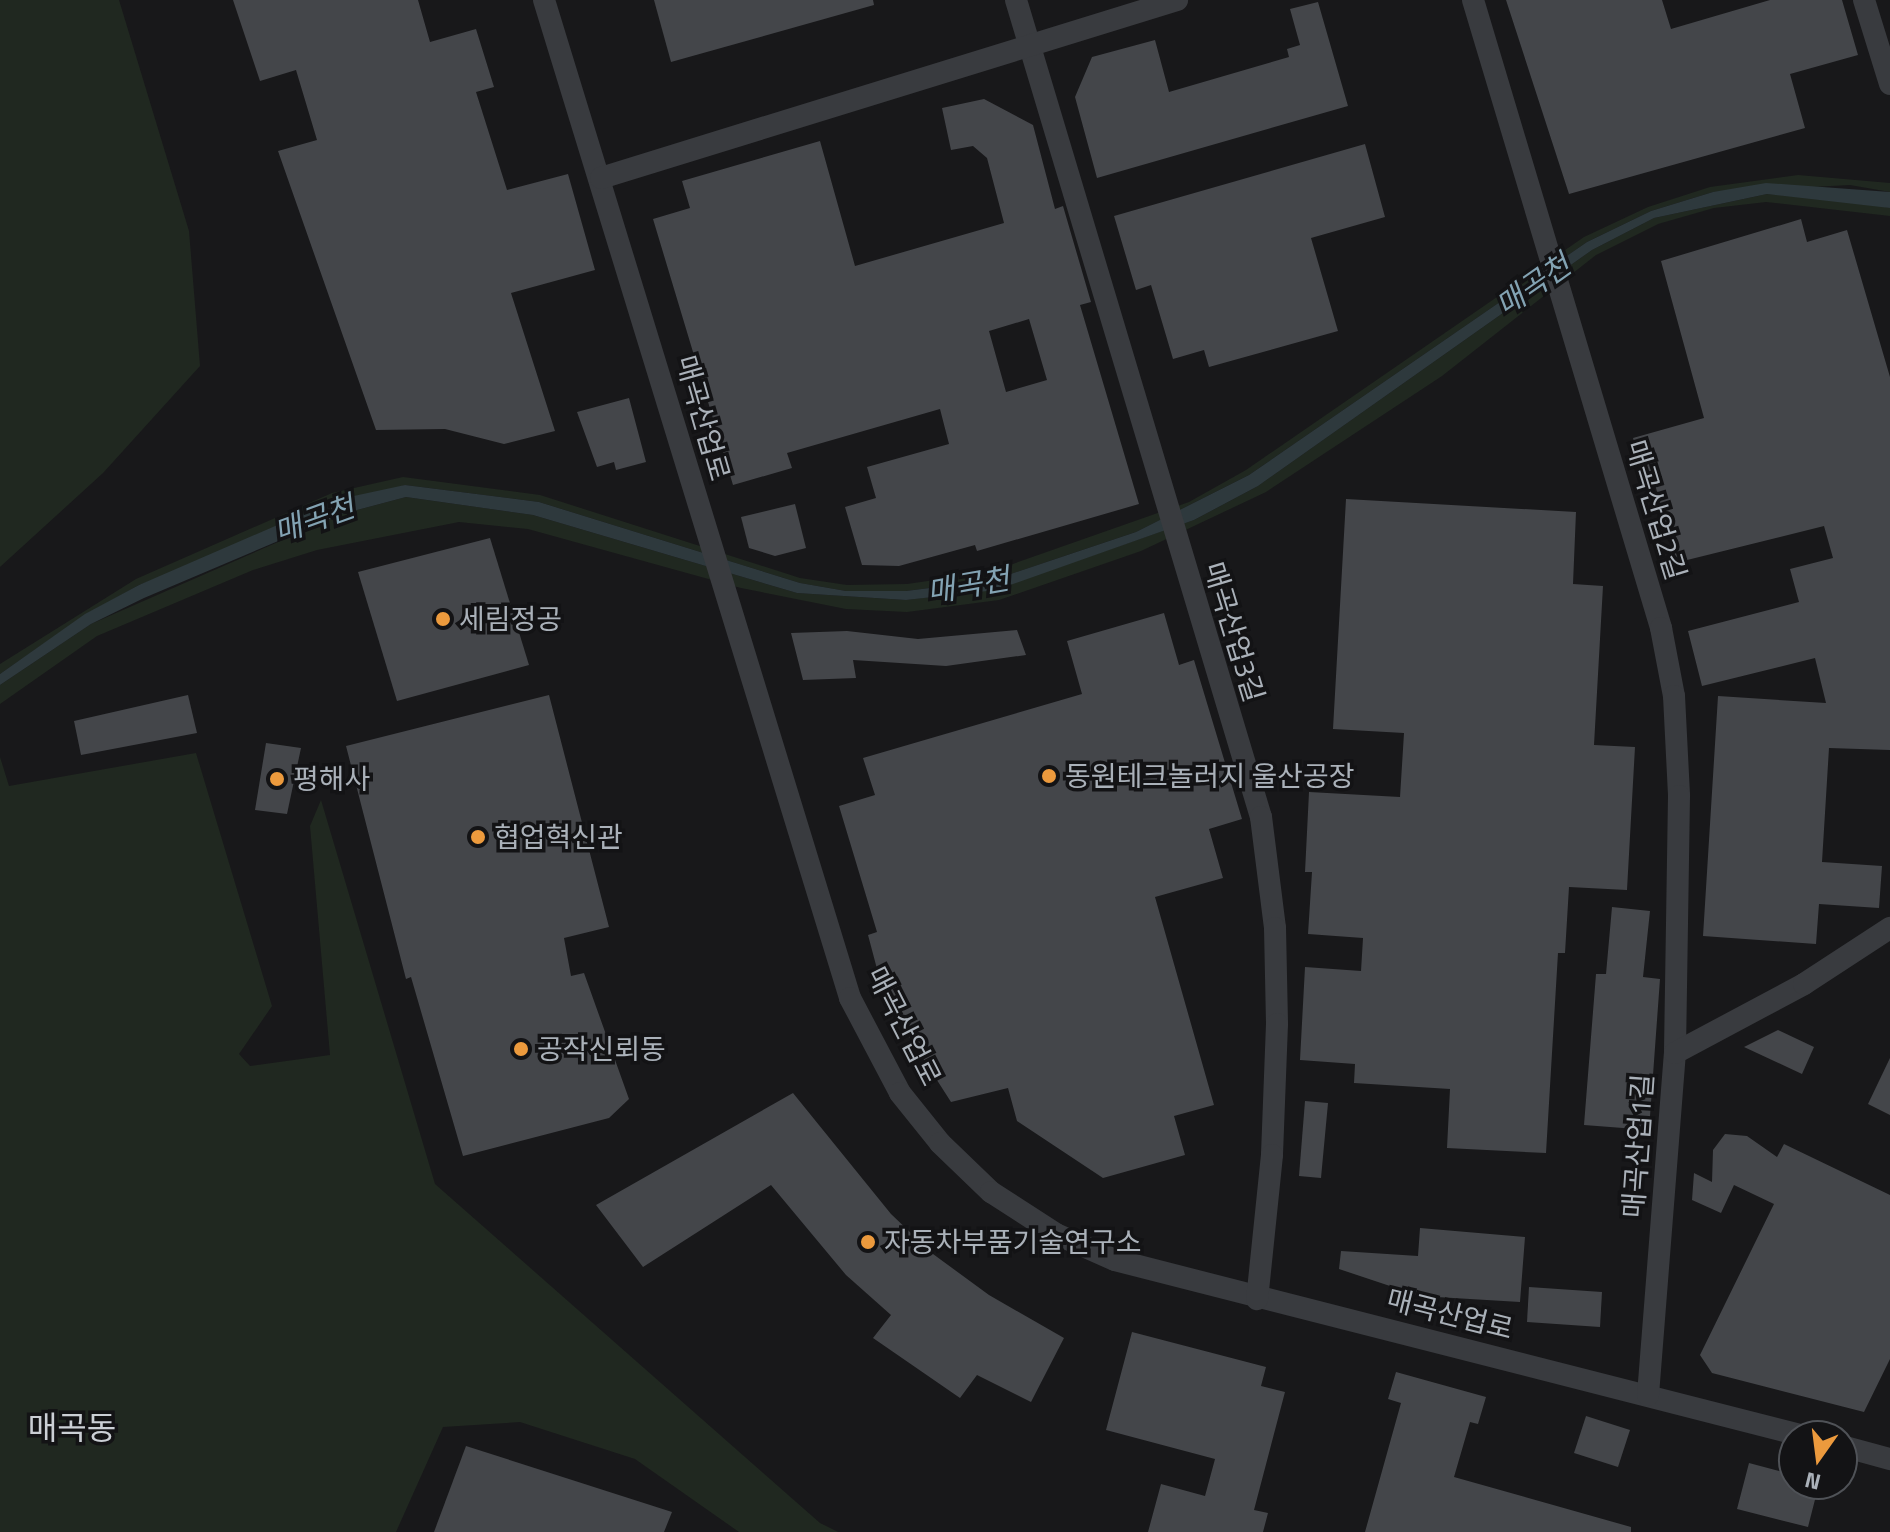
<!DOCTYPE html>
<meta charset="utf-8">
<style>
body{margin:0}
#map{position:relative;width:1890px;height:1532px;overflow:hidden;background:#18181a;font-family:"Titillium Web","Noto Sans KR",sans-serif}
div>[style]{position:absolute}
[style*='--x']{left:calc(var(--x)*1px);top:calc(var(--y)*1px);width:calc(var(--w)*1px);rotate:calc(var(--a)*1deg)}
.green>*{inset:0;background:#202820}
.water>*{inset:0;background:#2e393d}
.building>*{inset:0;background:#44464a}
.minor>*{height:22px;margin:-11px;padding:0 11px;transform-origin:11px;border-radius:11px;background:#393b3f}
.dots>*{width:22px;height:22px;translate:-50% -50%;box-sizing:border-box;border:4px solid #131315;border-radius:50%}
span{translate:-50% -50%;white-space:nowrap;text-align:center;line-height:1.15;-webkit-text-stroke:7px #131315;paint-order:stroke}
.street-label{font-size:28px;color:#aab1b9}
.poi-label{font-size:28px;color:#aab1b9}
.left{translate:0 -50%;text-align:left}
.water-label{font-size:30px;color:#83a3b3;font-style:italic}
.quarter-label{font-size:32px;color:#cbcfd5}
.north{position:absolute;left:1778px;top:1420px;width:80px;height:80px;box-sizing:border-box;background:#131315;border:2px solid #4f5257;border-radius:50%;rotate:194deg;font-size:22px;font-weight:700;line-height:32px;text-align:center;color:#aab1b9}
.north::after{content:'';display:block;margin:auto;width:28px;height:36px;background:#ec9a3d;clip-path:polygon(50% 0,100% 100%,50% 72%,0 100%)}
</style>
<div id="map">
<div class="green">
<i style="clip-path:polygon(0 0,119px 0,189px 231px,200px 366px,103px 473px,0 567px)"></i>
<i style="clip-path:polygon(1798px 175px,1890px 183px,1890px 192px,1850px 185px,1713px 192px,1651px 211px,1587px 242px,1249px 475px,1136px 532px,993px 580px,906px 591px,846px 591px,800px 583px,539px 502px,405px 485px,139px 585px,85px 615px,0 674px,0 664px,136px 579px,332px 493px,403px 477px,540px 495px,800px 578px,847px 585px,907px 584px,990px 572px,1189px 502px,1246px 470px,1584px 237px,1648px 207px,1710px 187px)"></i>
<i style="clip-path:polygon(1767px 194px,1849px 200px,1890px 208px,1890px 216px,1766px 202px,1714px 208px,1658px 224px,1596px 255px,1442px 376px,1266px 492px,1141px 551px,999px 600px,907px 612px,846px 609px,741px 588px,528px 529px,459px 522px,317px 550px,253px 570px,97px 636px,0 704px,0 685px,91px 624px,342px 514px,406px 497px,533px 515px,797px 593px,906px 600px,996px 589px,1194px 520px,1258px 486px,1592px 250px,1654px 218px)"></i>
<i style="clip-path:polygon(196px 753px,272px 1006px,239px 1054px,250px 1066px,330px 1055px,310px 826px,321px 800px,435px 1184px,820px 1523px,838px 1532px,739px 1532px,635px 1459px,520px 1422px,443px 1427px,396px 1532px,0 1532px,0 757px,9px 786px)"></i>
</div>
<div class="water">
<i style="clip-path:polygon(1766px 183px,1890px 192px,1890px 208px,1767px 194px,1654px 218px,1592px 250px,1258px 486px,1194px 520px,996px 590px,906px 600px,797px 593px,533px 515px,406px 497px,342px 514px,144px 598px,91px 624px,0 685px,0 674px,85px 614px,139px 585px,335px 500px,405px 485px,539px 502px,800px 583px,846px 591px,906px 591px,993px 580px,1136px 532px,1249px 475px,1587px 242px,1651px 211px,1713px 192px)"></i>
</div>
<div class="building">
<i style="clip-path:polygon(233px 0,418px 0,430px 42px,476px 29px,494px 87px,476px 92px,507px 190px,568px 174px,595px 270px,511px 293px,555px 431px,504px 444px,445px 429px,376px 430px,278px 151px,317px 140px,296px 70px,260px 81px)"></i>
<i style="clip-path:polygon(654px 0,873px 0,874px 5px,671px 62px)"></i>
<i style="clip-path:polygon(1506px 0,1662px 0,1671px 29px,1770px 0,1842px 0,1858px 55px,1790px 74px,1805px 128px,1569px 194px)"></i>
<i style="clip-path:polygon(1318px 2px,1348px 106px,1097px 178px,1075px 97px,1092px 57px,1155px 40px,1169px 92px,1289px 57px,1287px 49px,1300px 45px,1290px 9px)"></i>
<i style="clip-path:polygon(evenodd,984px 99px,1033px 125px,1055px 209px,1063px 206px,1091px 302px,1080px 305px,1139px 504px,977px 551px,975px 545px,899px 566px,862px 565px,845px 507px,876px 498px,867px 467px,949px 444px,940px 409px,787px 453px,792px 468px,733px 485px,653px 219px,690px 208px,682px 181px,820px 141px,855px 266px,1004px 223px,987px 158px,973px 146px,951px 150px,942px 108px,984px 99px,1029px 319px,1047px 380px,1006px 392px,989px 331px,1029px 319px)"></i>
<i style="clip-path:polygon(1365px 144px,1385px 217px,1311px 238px,1338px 331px,1209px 367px,1204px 350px,1173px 359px,1151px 285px,1136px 290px,1114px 216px)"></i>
<i style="clip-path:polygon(1801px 219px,1807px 242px,1847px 230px,1890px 377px,1890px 750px,1829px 748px,1822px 862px,1882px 866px,1879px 908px,1819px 904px,1816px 944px,1703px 936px,1718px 696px,1826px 703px,1815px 658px,1702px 686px,1688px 631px,1799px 602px,1790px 569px,1833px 558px,1824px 526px,1675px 563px,1655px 484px,1647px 486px,1633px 438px,1704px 418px,1661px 261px)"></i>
<i style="clip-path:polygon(629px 398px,646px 462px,616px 470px,614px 462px,597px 467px,577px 412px)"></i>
<i style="clip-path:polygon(1346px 499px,1576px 512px,1573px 584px,1603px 586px,1594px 745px,1635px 747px,1627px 890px,1569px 887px,1565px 953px,1558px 953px,1546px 1153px,1447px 1148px,1450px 1089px,1354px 1083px,1355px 1064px,1300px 1060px,1305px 967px,1361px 971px,1363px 938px,1308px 934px,1312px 872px,1305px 872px,1309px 792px,1400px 797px,1404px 733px,1333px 729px)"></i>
<i style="clip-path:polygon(795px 504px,806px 548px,775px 556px,749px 548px,741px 517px)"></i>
<i style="clip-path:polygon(490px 538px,529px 665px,397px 701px,358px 572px)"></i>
<i style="clip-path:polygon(1164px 613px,1179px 665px,1194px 660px,1242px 819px,1209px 829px,1223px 878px,1155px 897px,1214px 1105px,1174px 1116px,1185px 1155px,1103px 1178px,1017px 1121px,1008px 1088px,951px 1102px,885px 999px,868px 935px,877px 932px,839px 806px,875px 795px,863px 758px,1082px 694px,1067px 641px)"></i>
<i style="clip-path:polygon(1017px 630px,1026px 655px,946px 666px,853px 660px,856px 678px,803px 680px,791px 633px,847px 631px,918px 639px)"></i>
<i style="clip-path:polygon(188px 695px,197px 733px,81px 755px,74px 721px)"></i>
<i style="clip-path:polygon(549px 695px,609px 927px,564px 938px,571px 976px,584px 973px,629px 1099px,609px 1118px,463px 1156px,411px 977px,406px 979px,346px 746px)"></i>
<i style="clip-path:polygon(266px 743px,301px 748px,287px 814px,255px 810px)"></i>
<i style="clip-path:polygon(1612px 907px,1650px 911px,1643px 977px,1660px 979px,1649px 1130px,1584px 1125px,1596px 974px,1606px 974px)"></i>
<i style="clip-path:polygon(1778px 1030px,1814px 1047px,1802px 1074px,1744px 1047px)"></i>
<i style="clip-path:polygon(1890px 1058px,1890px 1115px,1868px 1104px)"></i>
<i style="clip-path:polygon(793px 1093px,891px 1214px,933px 1254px,989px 1295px,1064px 1338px,1031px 1402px,977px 1375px,960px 1398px,873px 1338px,891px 1315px,846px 1275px,771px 1185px,643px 1267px,596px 1205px)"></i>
<i style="clip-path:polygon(1305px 1101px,1328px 1103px,1321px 1178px,1299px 1176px)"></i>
<i style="clip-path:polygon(1725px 1134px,1747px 1136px,1777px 1157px,1784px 1144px,1890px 1195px,1890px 1359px,1864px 1412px,1712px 1373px,1700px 1355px,1774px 1204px,1734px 1185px,1721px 1213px,1692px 1200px,1694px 1173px,1712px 1182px,1713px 1150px)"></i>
<i style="clip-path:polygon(1420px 1228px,1525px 1237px,1520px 1302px,1420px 1296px,1339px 1269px,1341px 1251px,1418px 1256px)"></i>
<i style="clip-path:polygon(1529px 1287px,1602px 1292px,1600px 1327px,1527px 1322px)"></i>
<i style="clip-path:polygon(1132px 1332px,1266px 1367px,1261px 1386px,1285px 1392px,1254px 1510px,1268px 1513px,1263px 1532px,1148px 1532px,1161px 1484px,1205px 1496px,1215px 1459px,1106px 1430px)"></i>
<i style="clip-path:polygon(1396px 1372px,1486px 1397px,1478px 1424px,1470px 1422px,1454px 1477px,1631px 1527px,1631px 1532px,1365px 1532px,1401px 1403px,1388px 1399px)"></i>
<i style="clip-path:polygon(1586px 1416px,1630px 1430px,1618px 1467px,1574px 1453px)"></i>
<i style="clip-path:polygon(466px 1446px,672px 1512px,664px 1532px,434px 1532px)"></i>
<i style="clip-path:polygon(1749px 1463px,1794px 1475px,1794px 1484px,1819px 1484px,1808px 1527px,1737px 1509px)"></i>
</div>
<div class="minor">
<i style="--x:544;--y:0;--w:1044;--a:72.95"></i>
<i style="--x:850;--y:998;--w:107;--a:62.2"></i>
<i style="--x:900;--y:1093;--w:64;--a:51.3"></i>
<i style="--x:940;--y:1143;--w:71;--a:43.9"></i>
<i style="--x:991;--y:1192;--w:77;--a:32.9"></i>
<i style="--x:1056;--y:1234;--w:64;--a:23.8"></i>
<i style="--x:1115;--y:1260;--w:711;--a:14.33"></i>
<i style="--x:1016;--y:0;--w:853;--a:73.31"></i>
<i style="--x:1261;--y:817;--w:112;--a:82.8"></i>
<i style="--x:1275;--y:928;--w:96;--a:88.8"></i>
<i style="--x:1277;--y:1024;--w:131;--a:92.2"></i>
<i style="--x:1272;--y:1155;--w:145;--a:95.9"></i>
<i style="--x:1473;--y:0;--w:656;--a:73.33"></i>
<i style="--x:1661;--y:628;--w:69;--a:79.2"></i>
<i style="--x:1674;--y:696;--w:100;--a:87.1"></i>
<i style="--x:1679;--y:796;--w:257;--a:90.9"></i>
<i style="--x:1864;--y:0;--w:88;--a:72.8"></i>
<i style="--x:601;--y:178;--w:603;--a:-17.17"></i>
<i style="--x:1648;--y:1395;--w:343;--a:-85.5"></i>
<i style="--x:1675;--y:1053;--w:146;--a:-28.1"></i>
<i style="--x:1804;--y:984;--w:103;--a:-33.1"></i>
<i style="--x:1842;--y:1446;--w:50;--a:15.2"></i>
</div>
<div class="dots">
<i style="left:443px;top:619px;background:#ec9a3d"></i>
<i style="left:1049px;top:776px;background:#ec9a3d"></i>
<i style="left:277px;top:779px;background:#ec9a3d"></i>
<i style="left:478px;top:837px;background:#ec9a3d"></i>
<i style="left:521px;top:1049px;background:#ec9a3d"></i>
<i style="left:868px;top:1242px;background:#ec9a3d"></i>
</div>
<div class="street-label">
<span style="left:703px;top:418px;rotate:74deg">매곡산업로</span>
<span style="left:1656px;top:510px;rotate:73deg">매곡산업2길</span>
<span style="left:1234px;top:632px;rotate:73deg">매곡산업3길</span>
<span style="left:904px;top:1026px;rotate:63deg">매곡산업로</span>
<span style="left:1638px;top:1146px;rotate:-86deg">매곡산업1길</span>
<span style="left:1450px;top:1314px;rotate:14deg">매곡산업로</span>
</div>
<div class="poi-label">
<span class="left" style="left:459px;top:619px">세림정공</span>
<span class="left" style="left:1065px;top:776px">동원테크놀러지 울산공장</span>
<span class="left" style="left:293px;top:779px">평해사</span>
<span class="left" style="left:494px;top:837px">협업혁신관</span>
<span class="left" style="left:537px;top:1049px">공작신뢰동</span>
<span class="left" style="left:884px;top:1242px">자동차부품기술연구소</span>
</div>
<div class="water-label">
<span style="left:1533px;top:285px;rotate:-35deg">매곡천</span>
<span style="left:314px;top:519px;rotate:-20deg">매곡천</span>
<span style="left:968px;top:585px;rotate:-10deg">매곡천</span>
</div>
<div class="quarter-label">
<span style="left:72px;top:1427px">매곡동</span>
</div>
<div class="north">N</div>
</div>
